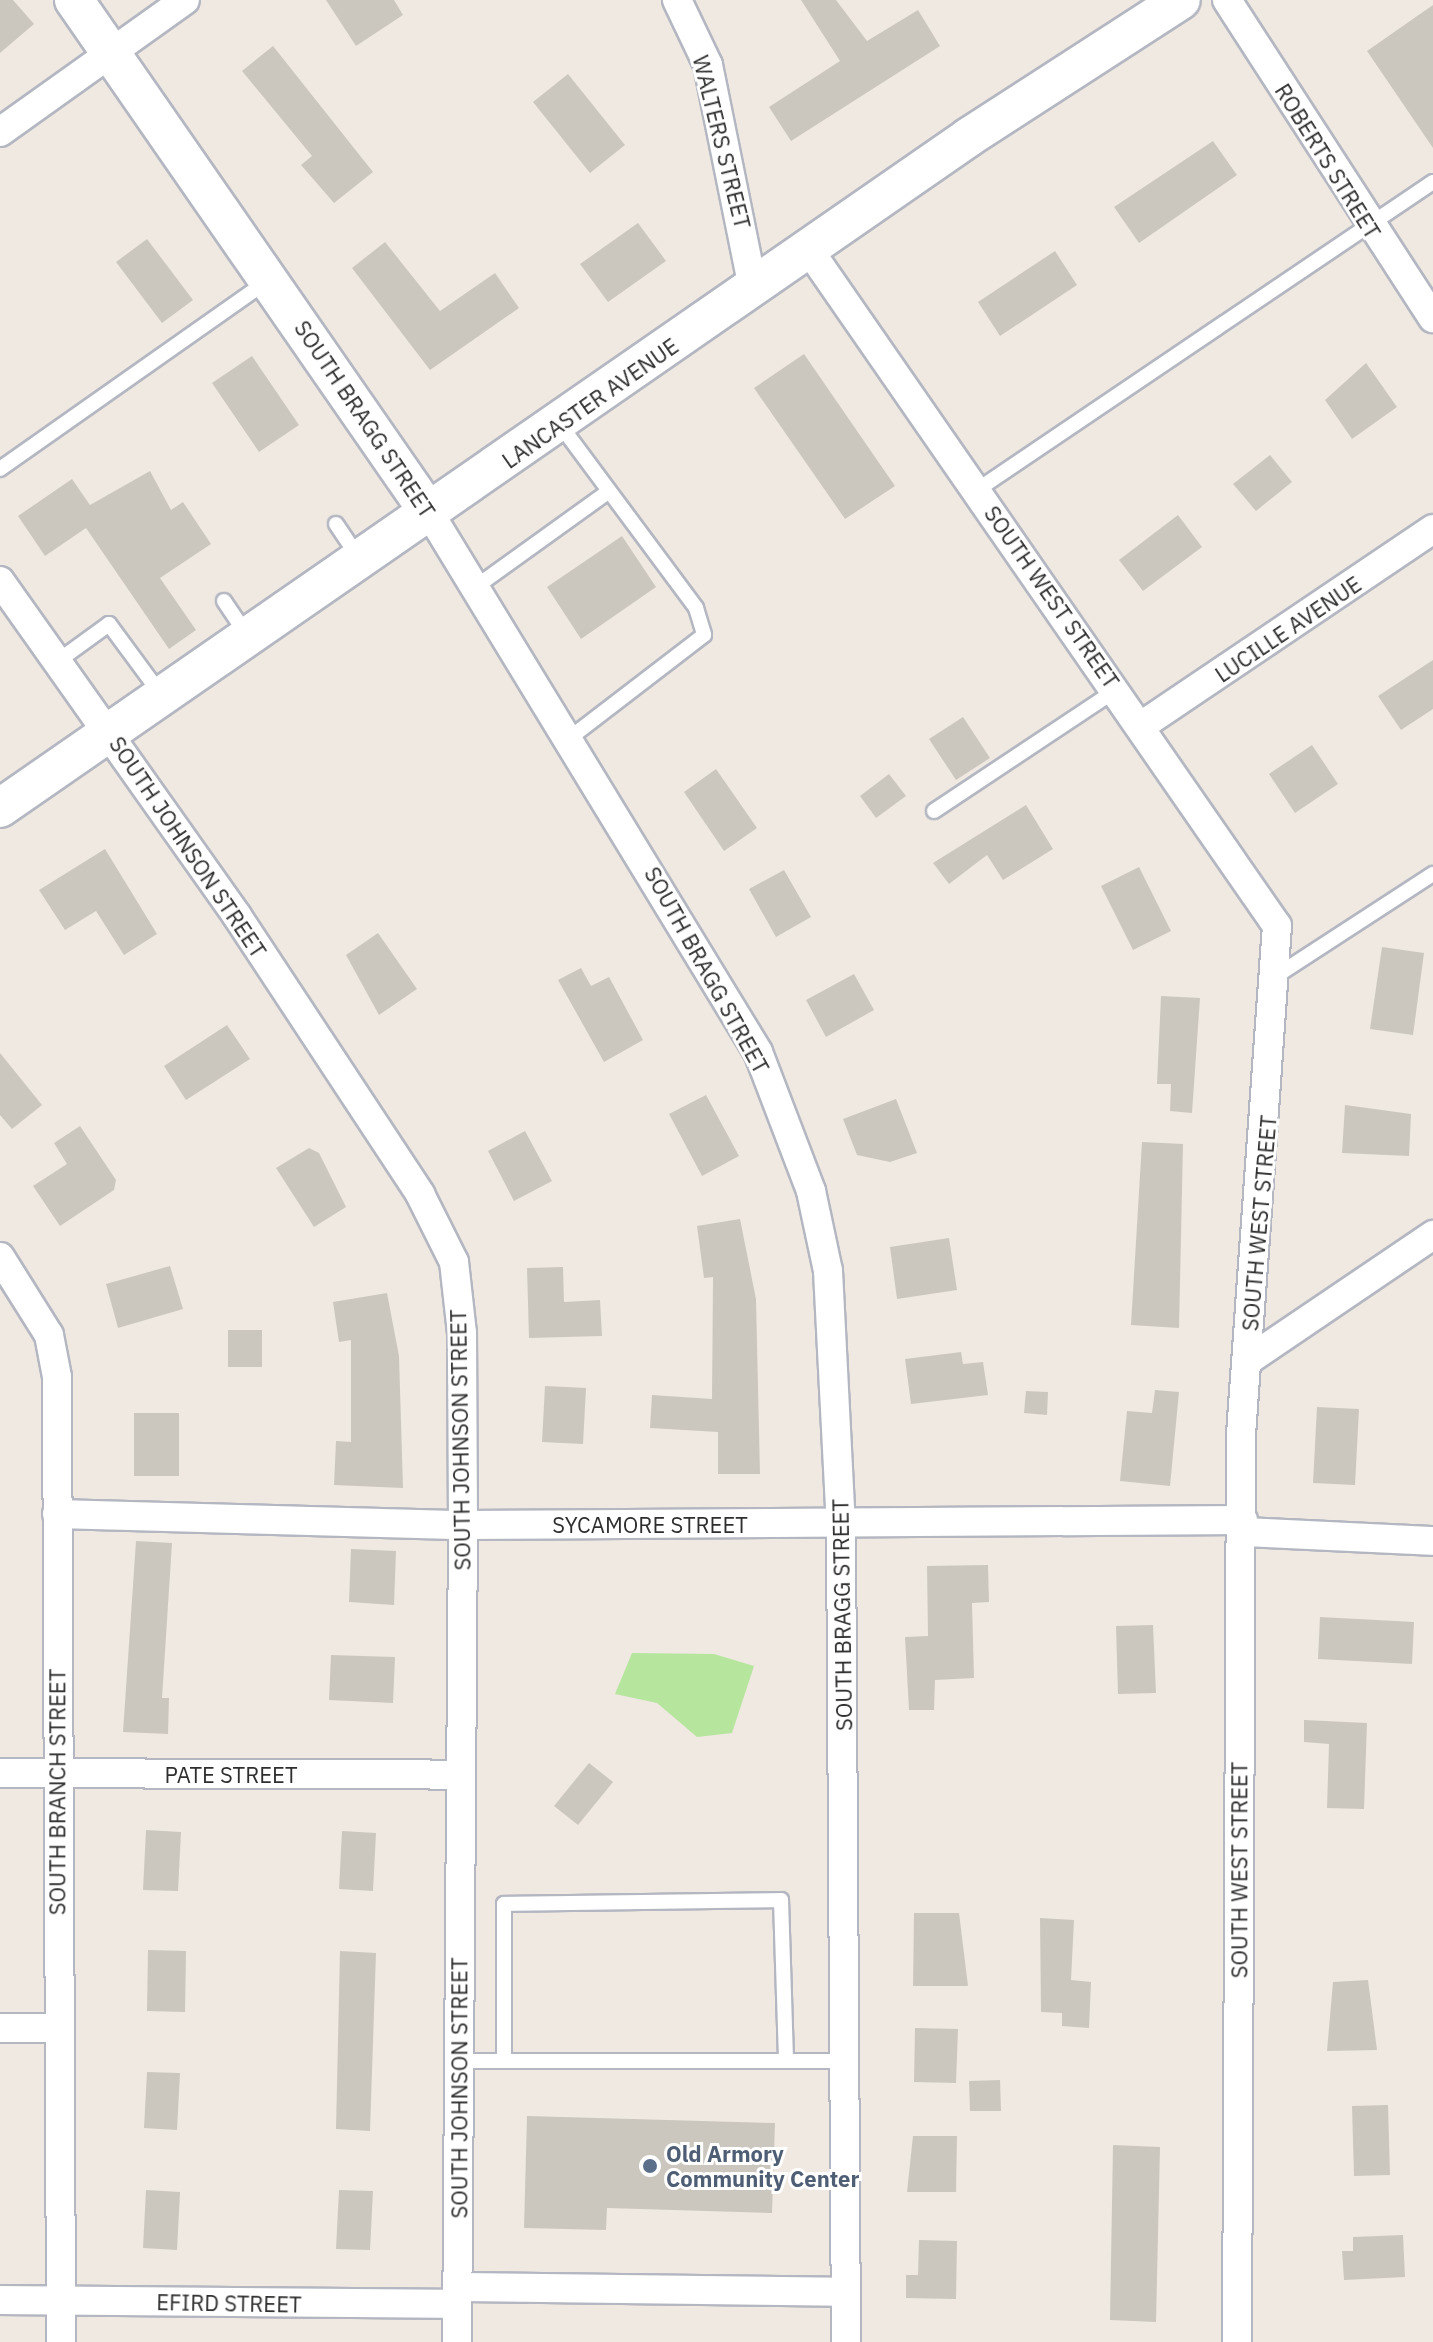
<!DOCTYPE html>
<style>
body{margin:0}
#map{position:relative;width:1433px;height:2342px;overflow:hidden;background:#efe9e1;font-family:"IBM Plex Sans",sans-serif}
div>[style]{position:absolute}
[style*='--x']{left:calc(var(--x)*1px);top:calc(var(--y)*1px);width:calc(var(--w)*1px);rotate:calc(var(--a)*1deg)}
.green>*{inset:0;background:#b6e59e}
.building>*{inset:0;background:#cbc7bf}
.roads{filter:drop-shadow(2px 0 #b4b7c1) drop-shadow(-2px 0 #b4b7c1) drop-shadow(0 2px #b4b7c1) drop-shadow(0 -2px #b4b7c1)}
.lane>*{height:14px;margin:-7px;padding:0 7px;transform-origin:7px;border-radius:7px;background:#fff}
.street>*{height:28px;margin:-14px;padding:0 14px;transform-origin:14px;border-radius:14px;background:#fff}
.secondary>*{height:38px;margin:-19px;padding:0 19px;transform-origin:19px;border-radius:19px;background:#fff}
.dots>*{width:22px;height:22px;translate:-50% -50%;box-sizing:border-box;border:4px solid #fff;border-radius:50%}
span{translate:-50% -50%;white-space:nowrap;text-align:center;line-height:1.15;-webkit-text-stroke:6px #fff;paint-order:stroke}
.street-label{font-size:22px;color:#2e2e2e}
.service-label{font-size:22px;color:#4e5e75;font-weight:700}
.left{translate:0 -50%;text-align:left}
</style>
<div id="map">
<div class="green">
<i style="clip-path:polygon(632px 1653px,714px 1654px,754px 1666px,732px 1733px,697px 1737px,657px 1703px,615px 1694px)"></i>
</div>
<div class="building">
<i style="clip-path:polygon(0 0,13px 0,34px 24px,0 53px)"></i>
<i style="clip-path:polygon(326px 0,394px 0,403px 15px,356px 46px)"></i>
<i style="clip-path:polygon(801px 0,836px 0,867px 41px,918px 10px,940px 46px,791px 141px,769px 107px,840px 61px)"></i>
<i style="clip-path:polygon(1433px 5px,1433px 148px,1367px 51px)"></i>
<i style="clip-path:polygon(273px 46px,373px 172px,334px 203px,301px 165px,312px 156px,242px 71px)"></i>
<i style="clip-path:polygon(568px 74px,625px 145px,590px 173px,533px 102px)"></i>
<i style="clip-path:polygon(1213px 141px,1237px 175px,1139px 243px,1114px 207px)"></i>
<i style="clip-path:polygon(638px 223px,666px 261px,608px 302px,580px 264px)"></i>
<i style="clip-path:polygon(147px 239px,193px 300px,162px 323px,116px 262px)"></i>
<i style="clip-path:polygon(385px 242px,440px 311px,495px 273px,519px 308px,430px 370px,352px 268px)"></i>
<i style="clip-path:polygon(1055px 251px,1077px 285px,1000px 336px,978px 302px)"></i>
<i style="clip-path:polygon(804px 354px,895px 486px,845px 519px,754px 388px)"></i>
<i style="clip-path:polygon(252px 356px,299px 425px,259px 452px,212px 383px)"></i>
<i style="clip-path:polygon(1366px 363px,1397px 407px,1352px 439px,1325px 400px)"></i>
<i style="clip-path:polygon(1270px 455px,1292px 482px,1256px 511px,1233px 484px)"></i>
<i style="clip-path:polygon(150px 471px,171px 510px,183px 502px,211px 544px,160px 578px,196px 630px,169px 649px,86px 528px,45px 556px,18px 516px,72px 479px,90px 505px)"></i>
<i style="clip-path:polygon(1178px 515px,1202px 547px,1143px 591px,1119px 560px)"></i>
<i style="clip-path:polygon(622px 536px,656px 587px,581px 639px,547px 587px)"></i>
<i style="clip-path:polygon(1433px 660px,1433px 709px,1401px 730px,1378px 696px)"></i>
<i style="clip-path:polygon(963px 717px,990px 758px,956px 780px,929px 739px)"></i>
<i style="clip-path:polygon(1312px 745px,1338px 784px,1295px 813px,1269px 774px)"></i>
<i style="clip-path:polygon(716px 769px,757px 828px,724px 851px,684px 792px)"></i>
<i style="clip-path:polygon(889px 774px,906px 796px,876px 818px,860px 796px)"></i>
<i style="clip-path:polygon(1026px 805px,1053px 849px,1003px 880px,987px 855px,949px 884px,933px 863px)"></i>
<i style="clip-path:polygon(105px 849px,157px 934px,124px 955px,96px 911px,65px 930px,39px 890px)"></i>
<i style="clip-path:polygon(1139px 867px,1171px 931px,1133px 950px,1101px 886px)"></i>
<i style="clip-path:polygon(784px 870px,811px 917px,776px 937px,749px 889px)"></i>
<i style="clip-path:polygon(378px 933px,417px 989px,379px 1015px,346px 955px)"></i>
<i style="clip-path:polygon(1382px 947px,1424px 953px,1413px 1035px,1370px 1029px)"></i>
<i style="clip-path:polygon(581px 968px,591px 986px,609px 977px,643px 1040px,604px 1062px,558px 980px)"></i>
<i style="clip-path:polygon(854px 974px,874px 1010px,826px 1037px,806px 1000px)"></i>
<i style="clip-path:polygon(1161px 996px,1200px 998px,1192px 1113px,1170px 1111px,1171px 1084px,1157px 1084px)"></i>
<i style="clip-path:polygon(227px 1025px,250px 1059px,186px 1100px,164px 1066px)"></i>
<i style="clip-path:polygon(0 1053px,42px 1105px,12px 1129px,0 1115px)"></i>
<i style="clip-path:polygon(706px 1095px,739px 1156px,702px 1176px,669px 1114px)"></i>
<i style="clip-path:polygon(896px 1099px,917px 1153px,890px 1162px,857px 1155px,843px 1119px)"></i>
<i style="clip-path:polygon(1345px 1105px,1411px 1114px,1409px 1156px,1342px 1153px)"></i>
<i style="clip-path:polygon(80px 1126px,116px 1180px,114px 1190px,60px 1226px,33px 1186px,67px 1164px,54px 1143px)"></i>
<i style="clip-path:polygon(525px 1131px,552px 1181px,514px 1201px,488px 1151px)"></i>
<i style="clip-path:polygon(1142px 1142px,1183px 1144px,1179px 1328px,1131px 1325px)"></i>
<i style="clip-path:polygon(309px 1148px,319px 1153px,346px 1207px,314px 1227px,276px 1168px)"></i>
<i style="clip-path:polygon(740px 1219px,756px 1299px,760px 1474px,718px 1474px,718px 1432px,650px 1428px,652px 1395px,712px 1399px,713px 1277px,704px 1278px,697px 1226px)"></i>
<i style="clip-path:polygon(949px 1238px,957px 1290px,897px 1299px,890px 1247px)"></i>
<i style="clip-path:polygon(170px 1266px,183px 1309px,118px 1328px,106px 1284px)"></i>
<i style="clip-path:polygon(563px 1267px,564px 1302px,600px 1300px,602px 1336px,529px 1338px,527px 1268px)"></i>
<i style="clip-path:polygon(387px 1293px,399px 1356px,403px 1488px,334px 1485px,336px 1441px,351px 1442px,351px 1340px,339px 1342px,333px 1302px)"></i>
<i style="clip-path:polygon(228px 1330px,262px 1330px,262px 1367px,228px 1367px)"></i>
<i style="clip-path:polygon(961px 1352px,963px 1364px,983px 1362px,988px 1395px,911px 1404px,905px 1359px)"></i>
<i style="clip-path:polygon(545px 1386px,586px 1388px,583px 1444px,542px 1442px)"></i>
<i style="clip-path:polygon(1155px 1390px,1179px 1392px,1170px 1486px,1120px 1481px,1127px 1411px,1152px 1413px)"></i>
<i style="clip-path:polygon(1026px 1391px,1048px 1392px,1047px 1415px,1024px 1413px)"></i>
<i style="clip-path:polygon(1317px 1407px,1359px 1409px,1355px 1485px,1313px 1483px)"></i>
<i style="clip-path:polygon(134px 1413px,179px 1413px,179px 1476px,134px 1476px)"></i>
<i style="clip-path:polygon(136px 1541px,172px 1543px,162px 1698px,169px 1698px,168px 1734px,123px 1732px)"></i>
<i style="clip-path:polygon(351px 1549px,396px 1551px,394px 1605px,349px 1602px)"></i>
<i style="clip-path:polygon(988px 1565px,989px 1602px,972px 1603px,974px 1678px,935px 1680px,934px 1710px,909px 1710px,905px 1637px,928px 1636px,927px 1566px)"></i>
<i style="clip-path:polygon(1320px 1617px,1414px 1622px,1412px 1664px,1318px 1659px)"></i>
<i style="clip-path:polygon(1153px 1625px,1156px 1693px,1118px 1694px,1116px 1626px)"></i>
<i style="clip-path:polygon(331px 1655px,395px 1657px,393px 1703px,329px 1700px)"></i>
<i style="clip-path:polygon(1304px 1720px,1367px 1723px,1364px 1809px,1327px 1808px,1329px 1744px,1304px 1742px)"></i>
<i style="clip-path:polygon(589px 1763px,613px 1782px,578px 1825px,554px 1806px)"></i>
<i style="clip-path:polygon(146px 1830px,181px 1832px,178px 1891px,143px 1890px)"></i>
<i style="clip-path:polygon(342px 1831px,376px 1833px,373px 1891px,339px 1889px)"></i>
<i style="clip-path:polygon(914px 1913px,959px 1913px,968px 1986px,913px 1986px)"></i>
<i style="clip-path:polygon(1040px 1918px,1074px 1920px,1071px 1980px,1091px 1982px,1089px 2028px,1062px 2026px,1062px 2013px,1041px 2012px)"></i>
<i style="clip-path:polygon(148px 1950px,186px 1951px,185px 2012px,147px 2011px)"></i>
<i style="clip-path:polygon(340px 1951px,376px 1953px,370px 2131px,336px 2129px)"></i>
<i style="clip-path:polygon(1368px 1980px,1377px 2050px,1327px 2051px,1333px 1982px)"></i>
<i style="clip-path:polygon(915px 2028px,958px 2029px,956px 2083px,914px 2082px)"></i>
<i style="clip-path:polygon(147px 2072px,180px 2073px,177px 2130px,144px 2128px)"></i>
<i style="clip-path:polygon(1000px 2080px,1001px 2111px,970px 2111px,969px 2081px)"></i>
<i style="clip-path:polygon(1388px 2105px,1390px 2175px,1354px 2176px,1352px 2106px)"></i>
<i style="clip-path:polygon(527px 2116px,775px 2123px,772px 2213px,607px 2208px,606px 2230px,524px 2228px)"></i>
<i style="clip-path:polygon(913px 2136px,957px 2136px,956px 2192px,907px 2192px)"></i>
<i style="clip-path:polygon(1113px 2145px,1160px 2147px,1156px 2322px,1110px 2320px)"></i>
<i style="clip-path:polygon(146px 2190px,180px 2192px,177px 2250px,143px 2248px)"></i>
<i style="clip-path:polygon(339px 2190px,373px 2191px,370px 2250px,336px 2249px)"></i>
<i style="clip-path:polygon(1403px 2235px,1405px 2277px,1344px 2280px,1342px 2251px,1353px 2251px,1353px 2237px)"></i>
<i style="clip-path:polygon(919px 2240px,957px 2241px,956px 2299px,906px 2298px,906px 2275px,918px 2275px)"></i>
</div>
<div class="roads">
<div class="lane">
<i style="--x:561;--y:426;--w:227;--a:53.4"></i>
<i style="--x:696;--y:608;--w:28;--a:73"></i>
<i style="--x:704;--y:635;--w:169;--a:142.5"></i>
<i style="--x:0;--y:469;--w:325;--a:-35.1"></i>
<i style="--x:977;--y:490;--w:550;--a:-34.04"></i>
<i style="--x:336;--y:524;--w:40;--a:56"></i>
<i style="--x:477;--y:586;--w:158;--a:-35.7"></i>
<i style="--x:224;--y:601;--w:40;--a:56"></i>
<i style="--x:58;--y:661;--w:63;--a:-36"></i>
<i style="--x:109;--y:624;--w:89;--a:53.6"></i>
<i style="--x:934;--y:811;--w:219;--a:-33.6"></i>
<i style="--x:1279;--y:974;--w:184;--a:-33"></i>
<i style="--x:459;--y:2061;--w:387;--a:0"></i>
<i style="--x:504;--y:2061;--w:157;--a:-90"></i>
<i style="--x:504;--y:1904;--w:277;--a:-0.8"></i>
<i style="--x:781;--y:1900;--w:160;--a:88.2"></i>
</div>
<div class="street">
<i style="--x:677;--y:0;--w:72;--a:64.5"></i>
<i style="--x:708;--y:65;--w:227;--a:78.6"></i>
<i style="--x:1227;--y:0;--w:379;--a:57.1"></i>
<i style="--x:0;--y:132;--w:227;--a:-35.5"></i>
<i style="--x:809;--y:250;--w:822;--a:55.3"></i>
<i style="--x:1277;--y:926;--w:509;--a:94.05"></i>
<i style="--x:1241;--y:1434;--w:908;--a:90.25"></i>
<i style="--x:430;--y:514;--w:630;--a:58.63"></i>
<i style="--x:758;--y:1052;--w:149;--a:69.1"></i>
<i style="--x:811;--y:1191;--w:82;--a:78"></i>
<i style="--x:828;--y:1271;--w:254;--a:87.1"></i>
<i style="--x:841;--y:1525;--w:817;--a:89.65"></i>
<i style="--x:0;--y:581;--w:410;--a:54.7"></i>
<i style="--x:237;--y:916;--w:333;--a:56.6"></i>
<i style="--x:420;--y:1194;--w:76;--a:63.4"></i>
<i style="--x:454;--y:1262;--w:71;--a:83.6"></i>
<i style="--x:462;--y:1333;--w:192;--a:89.7"></i>
<i style="--x:463;--y:1525;--w:817;--a:90.42"></i>
<i style="--x:1141;--y:726;--w:352;--a:-34"></i>
<i style="--x:0;--y:1257;--w:92;--a:57.9"></i>
<i style="--x:49;--y:1335;--w:43;--a:79.2"></i>
<i style="--x:57;--y:1377;--w:965;--a:89.76"></i>
<i style="--x:1247;--y:1361;--w:225;--a:-34.1"></i>
<i style="--x:57;--y:1514;--w:406;--a:1.6"></i>
<i style="--x:463;--y:1525;--w:780;--a:-0.37"></i>
<i style="--x:1243;--y:1532;--w:190;--a:2.7"></i>
<i style="--x:0;--y:1773;--w:461;--a:0.2"></i>
<i style="--x:0;--y:2028;--w:56;--a:0"></i>
<i style="--x:457;--y:2287;--w:389;--a:0.7"></i>
<i style="--x:0;--y:2300;--w:457;--a:0.5"></i>
</div>
<div class="secondary">
<i style="--x:74;--y:0;--w:625;--a:55.29"></i>
<i style="--x:0;--y:808;--w:1179;--a:-34.7"></i>
<i style="--x:969;--y:137;--w:252;--a:-32.9"></i>
</div>
</div>
<div class="dots">
<i style="left:650px;top:2166px;background:#5c6f8a"></i>
</div>
<div class="street-label">
<span style="left:722px;top:142px;rotate:76deg">WALTERS STREET</span>
<span style="left:1328px;top:161px;rotate:58deg">ROBERTS STREET</span>
<span style="left:590px;top:403px;rotate:-35deg">LANCASTER AVENUE</span>
<span style="left:365px;top:419px;rotate:56deg">SOUTH BRAGG STREET</span>
<span style="left:1052px;top:597px;rotate:55deg">SOUTH WEST STREET</span>
<span style="left:1288px;top:629px;rotate:-34deg">LUCILLE AVENUE</span>
<span style="left:188px;top:847px;rotate:56deg">SOUTH JOHNSON STREET</span>
<span style="left:707px;top:970px;rotate:61deg">SOUTH BRAGG STREET</span>
<span style="left:1259px;top:1223px;rotate:-85deg">SOUTH WEST STREET</span>
<span style="left:460px;top:1440px;rotate:-91deg">SOUTH JOHNSON STREET</span>
<span style="left:650px;top:1525px">SYCAMORE STREET</span>
<span style="left:842px;top:1615px;rotate:-91deg">SOUTH BRAGG STREET</span>
<span style="left:231px;top:1775px">PATE STREET</span>
<span style="left:57px;top:1792px;rotate:-90deg">SOUTH BRANCH STREET</span>
<span style="left:1239px;top:1870px;rotate:-90deg">SOUTH WEST STREET</span>
<span style="left:459px;top:2088px;rotate:-90deg">SOUTH JOHNSON STREET</span>
<span style="left:229px;top:2303px;rotate:1deg">EFIRD STREET</span>
</div>
<div class="service-label">
<span class="left" style="left:666px;top:2166px">Old Armory<br>Community Center</span>
</div>
</div>
